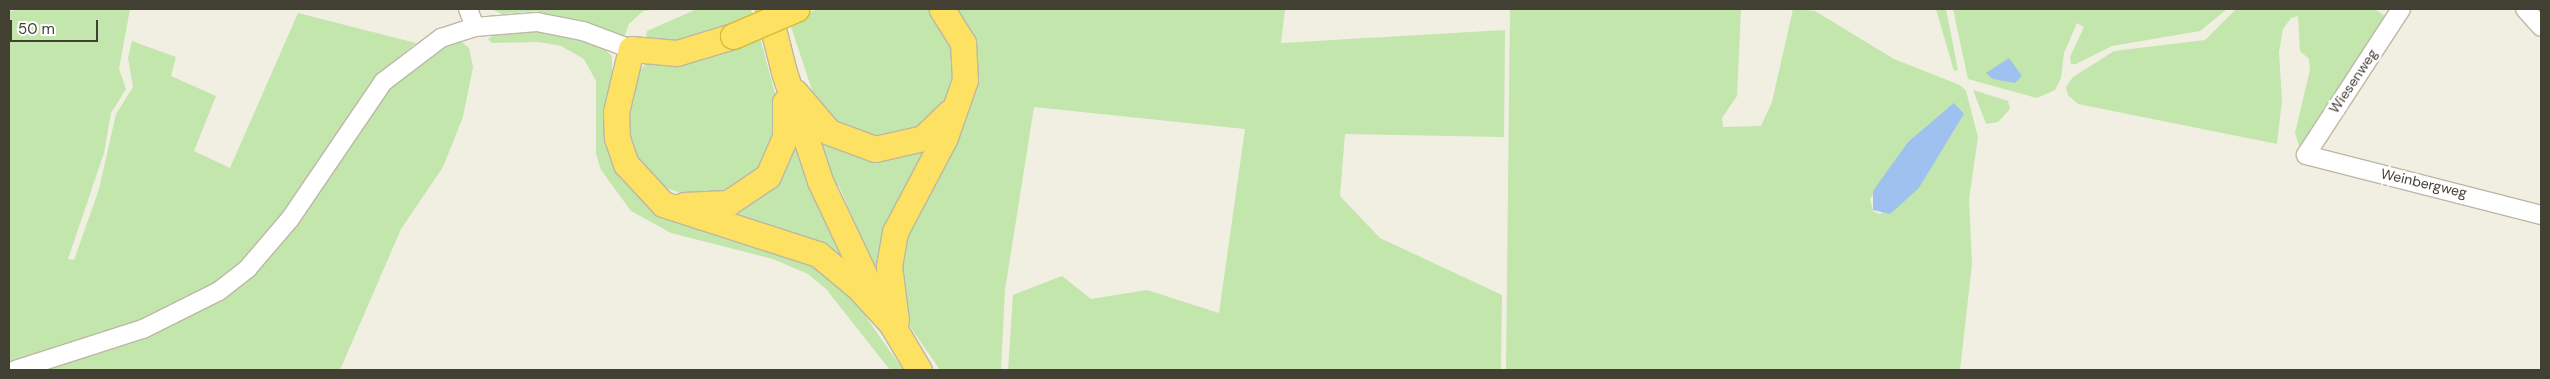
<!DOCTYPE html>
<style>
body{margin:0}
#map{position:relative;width:2550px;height:379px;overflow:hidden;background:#f1efe2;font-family:"DM Sans",sans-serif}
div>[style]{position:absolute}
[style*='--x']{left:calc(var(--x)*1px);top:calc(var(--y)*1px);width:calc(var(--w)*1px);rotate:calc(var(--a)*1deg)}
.green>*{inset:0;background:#c2e6ab}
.water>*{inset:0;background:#9ec1ef}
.roads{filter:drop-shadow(1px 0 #bcb8a5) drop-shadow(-1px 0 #bcb8a5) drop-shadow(0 1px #bcb8a5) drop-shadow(0 -1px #bcb8a5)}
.minor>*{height:18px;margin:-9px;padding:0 9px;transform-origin:9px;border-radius:9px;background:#fff}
.highway>*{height:25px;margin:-12.5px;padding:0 12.5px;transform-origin:12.5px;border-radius:12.5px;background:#fce162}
.bridges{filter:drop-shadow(1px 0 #dbb832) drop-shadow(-1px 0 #dbb832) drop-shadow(0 1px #dbb832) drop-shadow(0 -1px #dbb832)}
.highway-bridge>*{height:25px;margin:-12.5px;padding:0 12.5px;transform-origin:12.5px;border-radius:12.5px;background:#fce162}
span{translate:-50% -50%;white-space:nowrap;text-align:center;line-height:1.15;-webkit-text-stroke:5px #fff;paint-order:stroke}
.street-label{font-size:14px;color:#423f33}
.frame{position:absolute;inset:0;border:10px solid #423f33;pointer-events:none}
.scale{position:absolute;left:10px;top:20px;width:88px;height:22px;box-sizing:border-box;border:2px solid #423f33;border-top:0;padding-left:6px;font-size:15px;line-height:18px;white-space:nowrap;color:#423f33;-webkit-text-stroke:4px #fff;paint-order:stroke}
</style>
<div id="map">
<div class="green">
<i style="clip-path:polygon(27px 9px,130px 9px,119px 69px,126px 89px,111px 113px,104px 153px,68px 259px,74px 260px,99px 189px,116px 114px,133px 87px,128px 58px,132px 41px,176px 57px,171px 76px,216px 96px,194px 151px,230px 168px,298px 13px,416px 43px,377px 75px,286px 214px,240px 265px,212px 288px,167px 312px,9px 365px,9px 11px)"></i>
<i style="clip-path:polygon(491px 9px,660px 9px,643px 11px,629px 24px,624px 38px,536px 11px,502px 14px)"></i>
<i style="clip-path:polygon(697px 9px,751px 9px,753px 17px,678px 45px,645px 41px,647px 31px)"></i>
<i style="clip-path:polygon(818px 9px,929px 9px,935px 13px,954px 42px,954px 87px,935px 119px,890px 140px,849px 135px,815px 99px,789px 21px)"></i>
<i style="clip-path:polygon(951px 9px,1285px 9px,1281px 43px,1505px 30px,1504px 137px,1345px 134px,1340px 196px,1380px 238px,1502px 295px,1501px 370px,1008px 370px,1013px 295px,1062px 276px,1091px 299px,1147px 290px,1219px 313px,1245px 129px,1034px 107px,1005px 290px,1001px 370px,940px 370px,911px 328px,898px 298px,900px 237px,961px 123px)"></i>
<i style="clip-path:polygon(evenodd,1510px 9px,1741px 9px,1737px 96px,1722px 118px,1723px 127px,1761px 126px,1772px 102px,1793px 9px,1815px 11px,1894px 59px,1960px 85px,1966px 91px,1978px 137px,1969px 199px,1972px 264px,1960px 370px,1506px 370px,1510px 9px,1964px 114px,1919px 188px,1880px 214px,1873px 211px,1870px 199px,1908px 142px,1964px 114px)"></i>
<i style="clip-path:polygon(1936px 9px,1946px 9px,1958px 70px,1954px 71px)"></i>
<i style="clip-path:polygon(1953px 9px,2227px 9px,2200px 31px,2112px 46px,2076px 64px,2071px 64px,2070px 57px,2084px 27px,2077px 23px,2064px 53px,2061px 78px,2055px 90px,2037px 98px,1968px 79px)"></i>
<i style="clip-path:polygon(2236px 9px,2375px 9px,2390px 20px,2300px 149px,2295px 133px,2310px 70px,2309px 59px,2300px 51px,2298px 16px,2291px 18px,2283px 29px,2279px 52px,2282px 100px,2277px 144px,2078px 104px,2068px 95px,2066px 87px,2073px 77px,2114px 51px,2205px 40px)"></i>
<i style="clip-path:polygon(500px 30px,569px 34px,602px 47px,612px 56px,613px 163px,626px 183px,655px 210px,779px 246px,839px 278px,903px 370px,890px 370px,826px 289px,808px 274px,773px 259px,671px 233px,631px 211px,601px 170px,596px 154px,596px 81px,584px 59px,561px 46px,539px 42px,492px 43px,488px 39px)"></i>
<i style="clip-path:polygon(759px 34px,776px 97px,777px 128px,765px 165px,724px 193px,683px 194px,664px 187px,634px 155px,627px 135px,626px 115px,637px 72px,650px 61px)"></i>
<i style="clip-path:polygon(459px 40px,469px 48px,473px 67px,463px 117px,443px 167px,401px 229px,340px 370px,31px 370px,176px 324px,225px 293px,400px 73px,446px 43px)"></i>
<i style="clip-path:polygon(1973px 90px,2008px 101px,2010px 109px,1998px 122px,1986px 124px)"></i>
<i style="clip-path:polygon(818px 132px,840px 148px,938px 133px,877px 272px,839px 186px,829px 180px,812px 140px)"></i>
<i style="clip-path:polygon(792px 133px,849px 266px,719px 211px)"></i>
</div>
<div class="water">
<i style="clip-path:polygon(2009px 58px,2022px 76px,2015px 83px,1993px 79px,1986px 73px)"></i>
<i style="clip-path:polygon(1954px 103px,1964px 114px,1919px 188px,1890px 214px,1873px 210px,1873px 191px,1908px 142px)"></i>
</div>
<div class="roads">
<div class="minor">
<i style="--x:468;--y:9;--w:19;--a:69"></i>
<i style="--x:2401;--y:9;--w:174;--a:123.1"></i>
<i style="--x:2306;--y:155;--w:243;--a:14.3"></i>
<i style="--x:2525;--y:9;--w:24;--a:48"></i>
<i style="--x:15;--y:370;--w:134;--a:-17.8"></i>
<i style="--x:143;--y:329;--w:85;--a:-26.6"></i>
<i style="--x:219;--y:291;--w:37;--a:-38"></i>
<i style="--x:248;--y:268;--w:65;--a:-49.4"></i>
<i style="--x:290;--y:219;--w:166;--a:-55.8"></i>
<i style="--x:383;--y:82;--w:73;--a:-37.2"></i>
<i style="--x:441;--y:38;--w:36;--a:-18"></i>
<i style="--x:475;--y:27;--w:62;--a:-4.6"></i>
<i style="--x:537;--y:22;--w:47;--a:11.1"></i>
<i style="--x:583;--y:31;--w:51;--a:20.6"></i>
</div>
<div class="highway">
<i style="--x:768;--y:9;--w:65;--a:75.7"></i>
<i style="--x:784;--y:72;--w:115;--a:71.7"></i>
<i style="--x:820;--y:181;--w:122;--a:64.7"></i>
<i style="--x:872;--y:291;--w:92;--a:59.3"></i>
<i style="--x:733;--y:36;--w:59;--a:163.1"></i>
<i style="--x:677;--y:53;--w:46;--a:-175"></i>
<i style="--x:631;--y:49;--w:65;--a:103.4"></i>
<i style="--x:616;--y:112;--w:26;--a:88"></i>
<i style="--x:617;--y:138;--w:28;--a:71"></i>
<i style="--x:626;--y:164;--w:54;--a:47.2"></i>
<i style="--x:663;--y:204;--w:163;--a:17.9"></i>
<i style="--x:818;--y:254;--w:53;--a:39.7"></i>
<i style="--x:859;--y:288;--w:45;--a:47.7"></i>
<i style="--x:795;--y:92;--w:52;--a:49.6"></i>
<i style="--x:829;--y:132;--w:49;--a:20.3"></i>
<i style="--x:875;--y:149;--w:49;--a:-12.9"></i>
<i style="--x:923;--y:138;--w:37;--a:-44"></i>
<i style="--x:684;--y:205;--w:44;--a:-2.6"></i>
<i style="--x:728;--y:203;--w:48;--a:-34"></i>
<i style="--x:768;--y:176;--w:43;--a:-66.4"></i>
<i style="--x:785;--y:137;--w:35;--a:-90"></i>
<i style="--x:896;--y:320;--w:54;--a:-97.4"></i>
<i style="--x:889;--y:266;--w:35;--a:-80"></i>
<i style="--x:895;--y:232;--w:107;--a:-62.2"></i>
<i style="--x:945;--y:137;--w:60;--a:-70.7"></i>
<i style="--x:965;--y:80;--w:37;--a:-93"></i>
<i style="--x:963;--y:43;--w:40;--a:-122"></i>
</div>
</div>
<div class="bridges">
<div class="highway-bridge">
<i style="--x:733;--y:36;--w:69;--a:-23.2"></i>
</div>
</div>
<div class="street-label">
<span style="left:2353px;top:81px;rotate:-56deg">Wiesenweg</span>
<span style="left:2424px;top:183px;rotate:13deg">Weinbergweg</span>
</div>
<div class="frame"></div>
<div class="scale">50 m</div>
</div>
